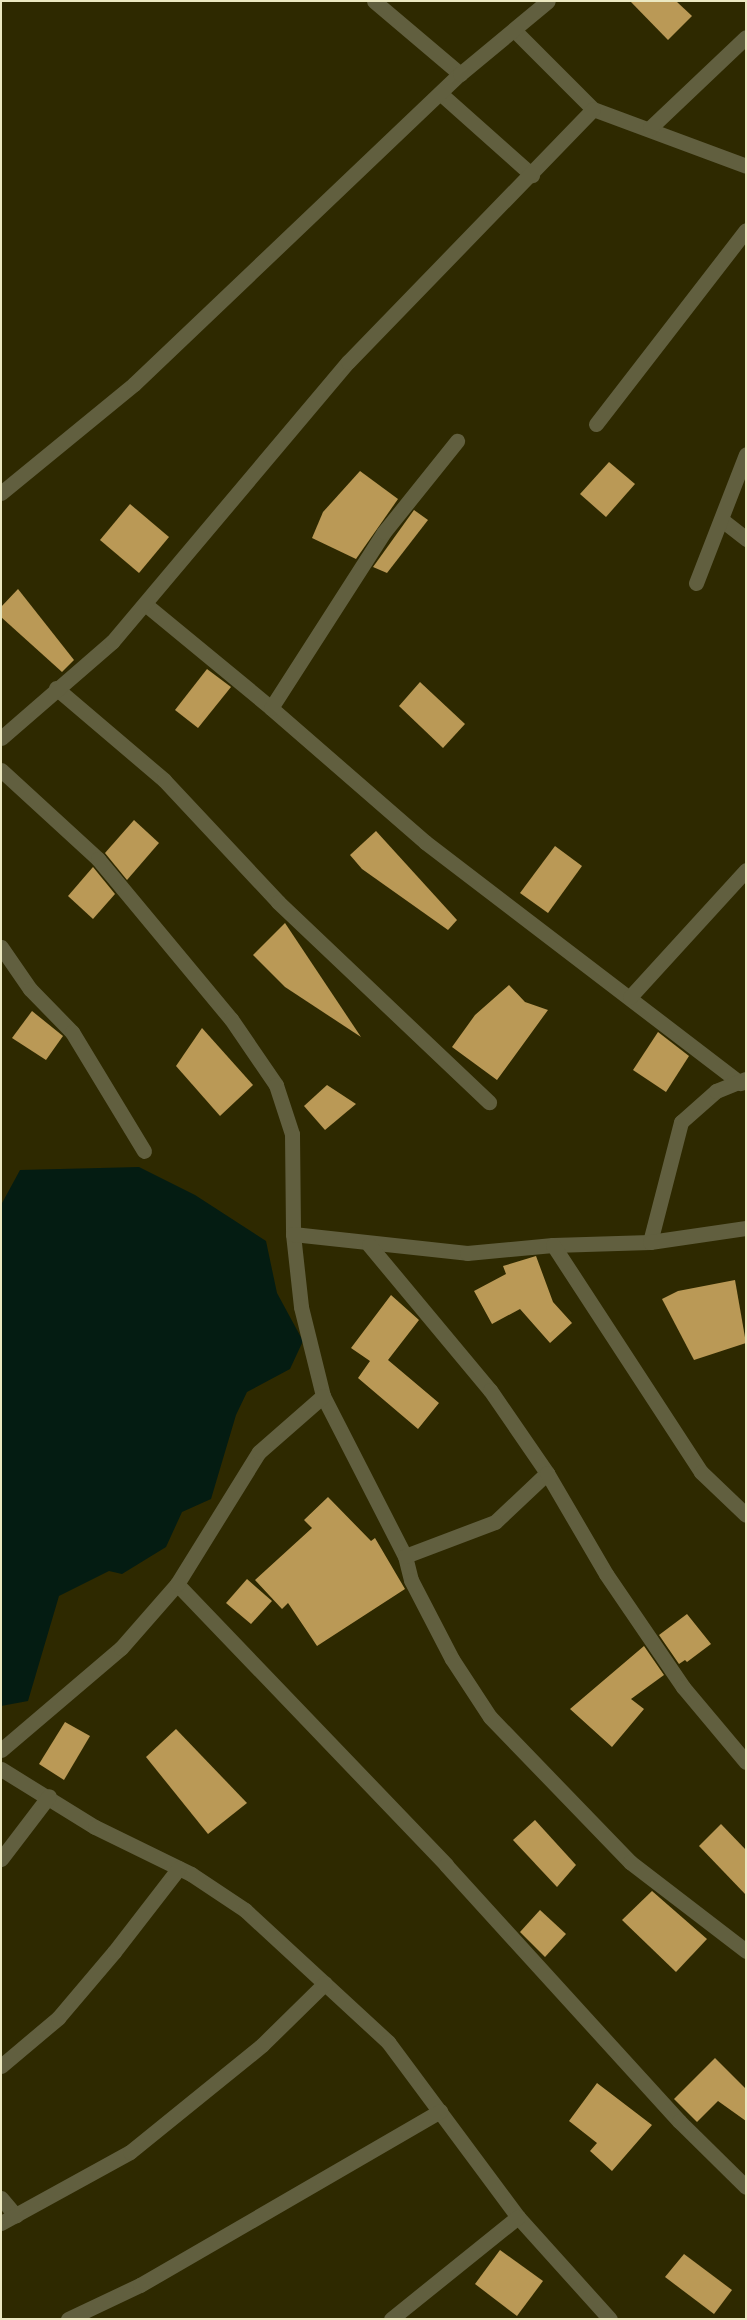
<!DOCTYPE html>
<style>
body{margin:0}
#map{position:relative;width:747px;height:2320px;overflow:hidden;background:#2e2900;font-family:"IBM Plex Serif",serif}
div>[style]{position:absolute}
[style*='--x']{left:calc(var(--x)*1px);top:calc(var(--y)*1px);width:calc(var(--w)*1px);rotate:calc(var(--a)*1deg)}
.water>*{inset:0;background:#041c12}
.building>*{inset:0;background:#ba9956}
.minor>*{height:15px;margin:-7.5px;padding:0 7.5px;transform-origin:7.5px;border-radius:7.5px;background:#615f3f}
span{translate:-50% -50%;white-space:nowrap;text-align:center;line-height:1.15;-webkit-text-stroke:5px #2e2900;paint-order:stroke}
.frame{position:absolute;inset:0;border:2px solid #ebe8c1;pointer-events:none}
</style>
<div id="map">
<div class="water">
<i style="clip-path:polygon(139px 1167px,195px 1195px,266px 1241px,277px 1293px,303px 1341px,290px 1369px,247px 1392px,236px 1415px,211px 1499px,182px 1512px,166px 1547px,122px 1574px,109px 1571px,59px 1596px,28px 1701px,1px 1706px,1px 1205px,20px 1170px)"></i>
</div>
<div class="building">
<i style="clip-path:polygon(630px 1px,676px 1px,692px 16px,668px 40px)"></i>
<i style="clip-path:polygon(609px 462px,635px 484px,606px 517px,580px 494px)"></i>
<i style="clip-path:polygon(360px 471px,398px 499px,356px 559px,312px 538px,323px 512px)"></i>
<i style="clip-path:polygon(130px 504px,169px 537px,139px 573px,100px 540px)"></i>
<i style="clip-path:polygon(414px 510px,428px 520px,387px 573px,373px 567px)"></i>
<i style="clip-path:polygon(18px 589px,74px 660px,62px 672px,1px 617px,1px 607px)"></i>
<i style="clip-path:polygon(207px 669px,231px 687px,198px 728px,175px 710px)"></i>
<i style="clip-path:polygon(420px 682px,465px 724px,443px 748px,399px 706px)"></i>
<i style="clip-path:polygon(134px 820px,159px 843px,127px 880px,105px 853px)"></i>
<i style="clip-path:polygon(376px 831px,457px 920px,448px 930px,362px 869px,350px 855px)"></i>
<i style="clip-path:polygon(555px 846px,582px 866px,548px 913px,520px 893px)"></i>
<i style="clip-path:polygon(93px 867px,115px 894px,93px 919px,68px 896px)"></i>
<i style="clip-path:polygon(285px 923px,361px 1037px,285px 987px,253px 955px)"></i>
<i style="clip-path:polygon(509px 985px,525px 1002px,548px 1010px,497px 1080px,452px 1047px,475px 1015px)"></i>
<i style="clip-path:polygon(32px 1011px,63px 1036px,46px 1060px,12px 1038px)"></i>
<i style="clip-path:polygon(202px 1028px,253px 1085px,220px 1116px,176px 1066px)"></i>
<i style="clip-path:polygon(658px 1032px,689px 1056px,666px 1092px,633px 1070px)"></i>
<i style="clip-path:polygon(327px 1085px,356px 1104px,325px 1130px,304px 1106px)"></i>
<i style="clip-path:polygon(536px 1256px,553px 1302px,572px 1323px,550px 1343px,520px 1309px,492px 1324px,474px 1291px,506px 1274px,503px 1266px)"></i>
<i style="clip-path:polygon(735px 1280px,746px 1343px,694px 1360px,662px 1299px,678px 1291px)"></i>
<i style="clip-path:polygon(391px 1295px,419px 1320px,388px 1360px,439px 1403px,418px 1429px,358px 1378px,370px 1361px,351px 1348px)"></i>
<i style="clip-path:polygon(328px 1497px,371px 1541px,375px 1538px,405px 1589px,317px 1646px,288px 1603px,282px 1609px,255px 1580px,312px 1528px,304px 1520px)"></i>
<i style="clip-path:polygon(247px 1579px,272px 1601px,251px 1624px,226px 1603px)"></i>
<i style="clip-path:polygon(687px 1614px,711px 1644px,687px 1662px,685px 1660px,679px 1664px,659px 1635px)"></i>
<i style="clip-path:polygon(644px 1646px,664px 1675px,631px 1699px,644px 1709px,612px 1747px,570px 1709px)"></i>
<i style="clip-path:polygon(65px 1722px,90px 1736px,64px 1780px,39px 1764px)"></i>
<i style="clip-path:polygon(176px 1729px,247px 1803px,208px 1834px,146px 1757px)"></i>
<i style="clip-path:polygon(535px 1820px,576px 1865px,557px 1887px,513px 1840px)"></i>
<i style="clip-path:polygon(721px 1824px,746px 1850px,746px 1895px,699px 1846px)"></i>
<i style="clip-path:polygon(652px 1891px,707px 1939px,676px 1972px,622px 1920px)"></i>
<i style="clip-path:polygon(540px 1910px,566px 1934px,545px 1957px,520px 1932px)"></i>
<i style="clip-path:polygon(715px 2058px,746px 2089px,746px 2121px,718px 2101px,697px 2122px,674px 2099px)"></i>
<i style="clip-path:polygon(597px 2083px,652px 2125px,612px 2171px,590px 2151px,597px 2143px,569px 2121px)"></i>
<i style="clip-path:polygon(500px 2250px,543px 2281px,517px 2316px,475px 2284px)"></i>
<i style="clip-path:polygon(684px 2254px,732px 2290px,714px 2314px,665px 2277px)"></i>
</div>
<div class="minor">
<i style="--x:374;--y:1;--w:113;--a:40.3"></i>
<i style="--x:514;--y:30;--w:112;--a:45"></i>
<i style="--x:593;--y:109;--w:163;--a:20.4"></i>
<i style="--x:441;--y:94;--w:122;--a:41.7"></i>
<i style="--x:650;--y:128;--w:132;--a:-43.5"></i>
<i style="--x:596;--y:424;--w:245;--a:-52.3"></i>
<i style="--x:1;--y:493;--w:172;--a:-39.3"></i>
<i style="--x:134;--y:384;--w:450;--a:-43.6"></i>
<i style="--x:460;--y:74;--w:114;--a:-39.7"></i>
<i style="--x:722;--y:520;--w:31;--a:38"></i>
<i style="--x:696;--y:583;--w:138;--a:-68.8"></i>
<i style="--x:145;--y:604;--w:163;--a:39.5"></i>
<i style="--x:271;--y:708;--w:204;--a:41"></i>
<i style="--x:425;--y:842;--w:397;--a:37.4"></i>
<i style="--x:56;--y:688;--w:142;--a:40.4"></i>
<i style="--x:164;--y:780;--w:167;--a:46.9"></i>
<i style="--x:278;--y:902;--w:291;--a:43.5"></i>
<i style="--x:271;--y:708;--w:209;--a:-57.3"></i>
<i style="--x:384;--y:532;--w:117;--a:-51.3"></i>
<i style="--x:1;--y:738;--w:147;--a:-40.9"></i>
<i style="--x:112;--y:642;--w:366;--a:-49.9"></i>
<i style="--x:348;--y:362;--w:352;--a:-45.9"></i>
<i style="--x:1;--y:770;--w:132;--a:42.5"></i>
<i style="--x:98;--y:859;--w:208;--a:50.3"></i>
<i style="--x:231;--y:1019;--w:80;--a:55.7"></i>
<i style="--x:276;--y:1085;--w:52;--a:71.9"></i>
<i style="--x:292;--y:1134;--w:100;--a:89.4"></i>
<i style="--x:293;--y:1234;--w:73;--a:83.7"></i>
<i style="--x:301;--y:1307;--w:92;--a:76.1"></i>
<i style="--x:323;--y:1396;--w:180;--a:62.9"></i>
<i style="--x:405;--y:1556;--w:25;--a:76"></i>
<i style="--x:411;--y:1580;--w:89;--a:62.6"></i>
<i style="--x:452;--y:1659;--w:69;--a:56.8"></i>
<i style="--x:490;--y:1717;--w:202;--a:46"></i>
<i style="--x:630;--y:1862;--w:146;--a:37.5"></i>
<i style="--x:1;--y:947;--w:51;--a:55.4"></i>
<i style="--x:30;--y:989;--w:60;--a:45.7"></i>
<i style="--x:72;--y:1032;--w:139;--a:58.8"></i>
<i style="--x:630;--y:997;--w:172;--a:-47.6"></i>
<i style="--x:293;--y:1234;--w:175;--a:6.2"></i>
<i style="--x:467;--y:1253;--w:86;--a:-5.3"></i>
<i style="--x:553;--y:1245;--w:97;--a:-1.8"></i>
<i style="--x:650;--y:1242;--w:124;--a:-75.5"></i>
<i style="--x:681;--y:1122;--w:47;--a:-41.5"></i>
<i style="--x:716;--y:1091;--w:32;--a:-22"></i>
<i style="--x:650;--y:1242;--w:97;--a:-8.3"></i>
<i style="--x:369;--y:1245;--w:189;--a:50.2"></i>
<i style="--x:490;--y:1390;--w:101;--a:55.5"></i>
<i style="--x:547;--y:1473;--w:71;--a:136.7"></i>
<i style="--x:495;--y:1522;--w:96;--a:159.3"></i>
<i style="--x:553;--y:1245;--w:271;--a:56.9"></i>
<i style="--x:701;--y:1472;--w:62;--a:43.7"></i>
<i style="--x:547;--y:1473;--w:117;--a:59.7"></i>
<i style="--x:606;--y:1574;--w:137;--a:55.7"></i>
<i style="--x:683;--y:1687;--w:98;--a:50"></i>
<i style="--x:177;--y:1584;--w:389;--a:46.2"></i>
<i style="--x:446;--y:1865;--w:346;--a:47.7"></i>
<i style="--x:679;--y:2121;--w:94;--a:44.6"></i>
<i style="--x:1;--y:1750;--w:157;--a:-40.4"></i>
<i style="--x:121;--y:1648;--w:85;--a:-48.8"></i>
<i style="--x:177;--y:1584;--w:155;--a:-58.2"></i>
<i style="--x:259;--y:1452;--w:85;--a:-41.2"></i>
<i style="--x:1;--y:1769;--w:110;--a:31.7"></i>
<i style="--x:95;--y:1827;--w:107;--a:26.1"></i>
<i style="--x:191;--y:1874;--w:65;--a:33.7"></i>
<i style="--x:245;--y:1910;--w:195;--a:42.7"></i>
<i style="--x:388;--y:2042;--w:218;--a:53.4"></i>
<i style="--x:518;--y:2217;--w:137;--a:48"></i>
<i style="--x:1;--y:1859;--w:79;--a:-52.7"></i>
<i style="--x:1;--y:2066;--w:75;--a:-40.1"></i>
<i style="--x:58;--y:2018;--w:87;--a:-49.7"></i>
<i style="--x:114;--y:1952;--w:106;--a:-52.3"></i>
<i style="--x:1;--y:2198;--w:23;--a:50"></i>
<i style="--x:1;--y:2223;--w:147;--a:-28.8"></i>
<i style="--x:130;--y:2152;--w:170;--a:-39"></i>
<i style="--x:262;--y:2045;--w:88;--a:-44.5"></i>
<i style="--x:68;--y:2319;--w:80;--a:-25.3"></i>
<i style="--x:140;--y:2285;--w:347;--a:-30.1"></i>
<i style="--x:391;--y:2319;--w:163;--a:-38.8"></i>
</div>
<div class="frame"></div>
</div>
